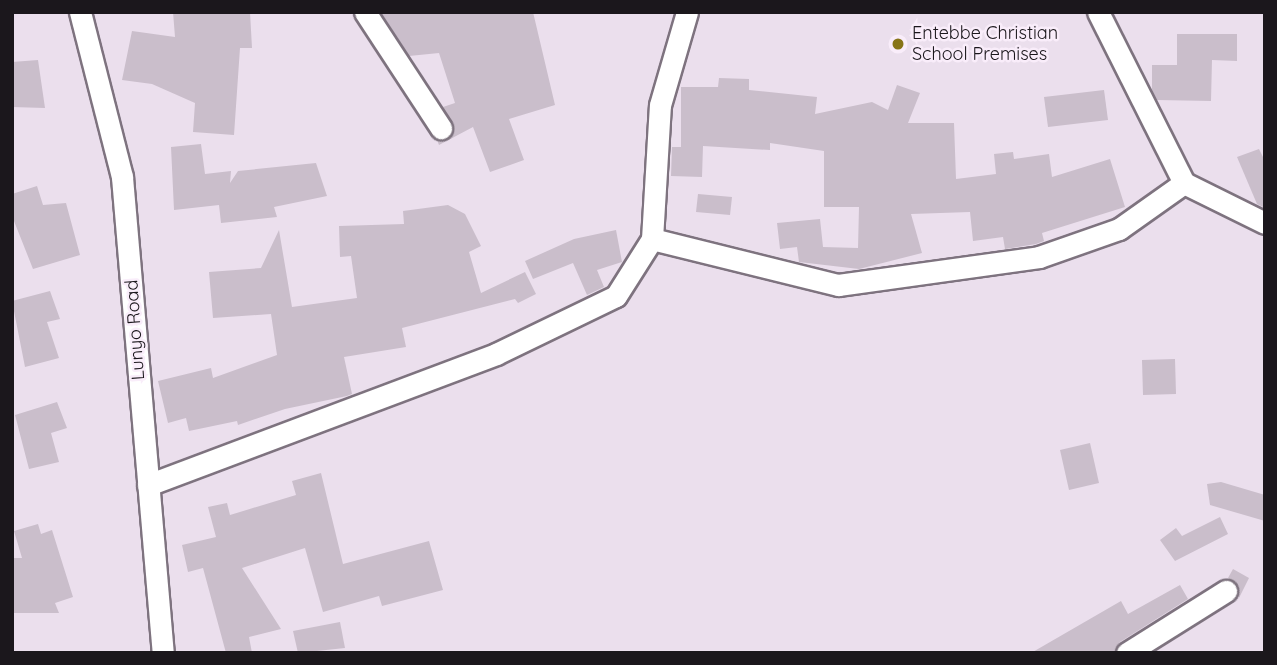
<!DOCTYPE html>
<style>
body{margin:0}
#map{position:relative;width:1277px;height:665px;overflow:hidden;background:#ebdfed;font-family:Quicksand,sans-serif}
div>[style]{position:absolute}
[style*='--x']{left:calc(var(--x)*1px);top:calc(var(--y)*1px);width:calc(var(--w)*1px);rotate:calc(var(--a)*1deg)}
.building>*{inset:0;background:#cabecb}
.roads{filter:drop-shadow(2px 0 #7e737f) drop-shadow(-2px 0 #7e737f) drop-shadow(0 2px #7e737f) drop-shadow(0 -2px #7e737f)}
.street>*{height:21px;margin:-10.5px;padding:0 10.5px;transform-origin:10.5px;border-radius:10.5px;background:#fff}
.dots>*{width:19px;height:19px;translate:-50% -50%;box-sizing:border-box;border:4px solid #f9edfa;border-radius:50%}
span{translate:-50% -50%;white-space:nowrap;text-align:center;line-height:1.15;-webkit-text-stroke:5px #f9edfa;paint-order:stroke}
.poi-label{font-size:18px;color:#1b171c}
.left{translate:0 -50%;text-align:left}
.street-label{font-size:18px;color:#1b171c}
.frame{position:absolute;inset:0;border:14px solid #1b171c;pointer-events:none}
</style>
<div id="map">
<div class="building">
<i style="clip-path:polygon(173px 12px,250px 12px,252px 48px,240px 48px,234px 135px,193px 132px,195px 103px,152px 84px,122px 80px,132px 31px,175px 37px)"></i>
<i style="clip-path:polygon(381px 12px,533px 12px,555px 105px,509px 119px,524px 160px,490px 172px,473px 127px,439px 145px,437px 140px,449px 139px,454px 128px,443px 107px,455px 103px,439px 53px,409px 56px)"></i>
<i style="clip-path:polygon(1177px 34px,1237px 34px,1237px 61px,1212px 60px,1211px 101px,1157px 100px,1152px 90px,1152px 65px,1177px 65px)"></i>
<i style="clip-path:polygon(38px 60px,45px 108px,12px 107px,12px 62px)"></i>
<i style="clip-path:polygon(719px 78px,749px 79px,749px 90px,817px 97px,815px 114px,872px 102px,888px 110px,897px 85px,920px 93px,908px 123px,954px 123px,956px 179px,996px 174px,994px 154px,1013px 152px,1014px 159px,1049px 154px,1052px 177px,1110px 159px,1125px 207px,1042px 233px,1044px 241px,1036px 244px,1005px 249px,1003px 237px,973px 241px,970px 212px,911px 214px,922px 253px,859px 269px,799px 262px,797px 247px,780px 249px,777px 223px,820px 219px,823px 247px,858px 248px,859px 207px,824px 207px,824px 151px,770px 143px,770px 150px,703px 146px,702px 177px,671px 176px,672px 147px,681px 147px,681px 87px,718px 87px)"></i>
<i style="clip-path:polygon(1104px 90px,1108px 120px,1048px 127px,1044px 97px)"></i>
<i style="clip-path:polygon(201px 144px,205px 174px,231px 171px,230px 183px,238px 171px,316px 163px,327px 196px,274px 207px,277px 217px,221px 223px,219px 205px,174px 210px,171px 147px)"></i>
<i style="clip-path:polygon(1259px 149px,1265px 161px,1265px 208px,1257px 204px,1237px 157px)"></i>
<i style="clip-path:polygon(37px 186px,43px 205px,66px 203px,80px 255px,33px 269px,12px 216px,12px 194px)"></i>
<i style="clip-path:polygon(698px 194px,732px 197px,730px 215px,696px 212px)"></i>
<i style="clip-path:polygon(448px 205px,465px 214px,481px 246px,469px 252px,481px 293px,525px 272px,536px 294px,518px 303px,515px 299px,402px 328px,406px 347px,344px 357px,352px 394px,347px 396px,285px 409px,238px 425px,237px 421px,189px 431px,186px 418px,168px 423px,158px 381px,211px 368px,213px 378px,277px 355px,271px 314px,213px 318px,209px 272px,261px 268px,279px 230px,292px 307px,357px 298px,351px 256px,340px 257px,339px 226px,404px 224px,403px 211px)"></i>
<i style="clip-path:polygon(616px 230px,622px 262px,597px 270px,604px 287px,587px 295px,573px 263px,533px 279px,525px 261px,574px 239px)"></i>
<i style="clip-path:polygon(50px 291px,60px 319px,47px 322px,59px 358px,25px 367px,12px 301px)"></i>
<i style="clip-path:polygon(1175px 359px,1176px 394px,1143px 395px,1142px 360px)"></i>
<i style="clip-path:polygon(57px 402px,67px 428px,51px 433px,59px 462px,29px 469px,15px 415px)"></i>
<i style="clip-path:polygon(1090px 443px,1099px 483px,1069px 490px,1060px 450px)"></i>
<i style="clip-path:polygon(321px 473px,343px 564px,429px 541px,443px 590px,382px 606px,379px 596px,323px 612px,305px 548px,242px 568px,281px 629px,249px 637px,252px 653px,226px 653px,203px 568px,188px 572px,182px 545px,216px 537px,208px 507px,227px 503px,230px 515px,296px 495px,292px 481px)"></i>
<i style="clip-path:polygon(1221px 482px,1265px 495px,1265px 521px,1210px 505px,1207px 484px)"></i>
<i style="clip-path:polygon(1220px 517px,1228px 534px,1175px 561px,1160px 540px,1176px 528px,1182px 536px)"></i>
<i style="clip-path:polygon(38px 524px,41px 534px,52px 530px,73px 597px,55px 603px,59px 613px,12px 613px,12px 558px,22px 558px,14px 531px)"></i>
<i style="clip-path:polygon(1233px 569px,1249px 578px,1239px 598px,1237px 585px,1228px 578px)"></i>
<i style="clip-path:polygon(1180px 585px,1188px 599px,1120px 642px,1114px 653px,1031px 653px,1121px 601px,1128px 614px)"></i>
<i style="clip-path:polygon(340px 622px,345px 648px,298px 653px,293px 631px)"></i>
</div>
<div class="roads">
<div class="street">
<i style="--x:80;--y:12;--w:170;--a:75.7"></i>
<i style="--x:122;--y:177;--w:478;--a:85.1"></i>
<i style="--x:365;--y:12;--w:139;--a:56.8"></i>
<i style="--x:1098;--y:12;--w:191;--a:63.3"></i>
<i style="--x:652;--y:239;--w:192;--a:13.9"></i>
<i style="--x:838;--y:285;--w:203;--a:-7.9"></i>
<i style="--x:1039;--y:257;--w:85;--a:-19.3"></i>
<i style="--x:1119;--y:229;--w:80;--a:-35.3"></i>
<i style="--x:1184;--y:183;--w:90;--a:26.3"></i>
<i style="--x:148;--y:485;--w:372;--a:-20.6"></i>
<i style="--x:496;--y:354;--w:133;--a:-25.8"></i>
<i style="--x:616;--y:296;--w:67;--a:-57.7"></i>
<i style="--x:652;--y:239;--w:134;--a:-86.6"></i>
<i style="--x:660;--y:105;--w:97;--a:-73.8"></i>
<i style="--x:1127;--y:653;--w:117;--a:-32.1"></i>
</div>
</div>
<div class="dots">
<i style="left:898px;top:44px;background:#877417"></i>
</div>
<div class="poi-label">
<span class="left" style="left:912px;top:44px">Entebbe Christian<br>School Premises</span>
</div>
<div class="street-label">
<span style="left:135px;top:330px;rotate:-94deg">Lunyo Road</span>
</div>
<div class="frame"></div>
</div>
